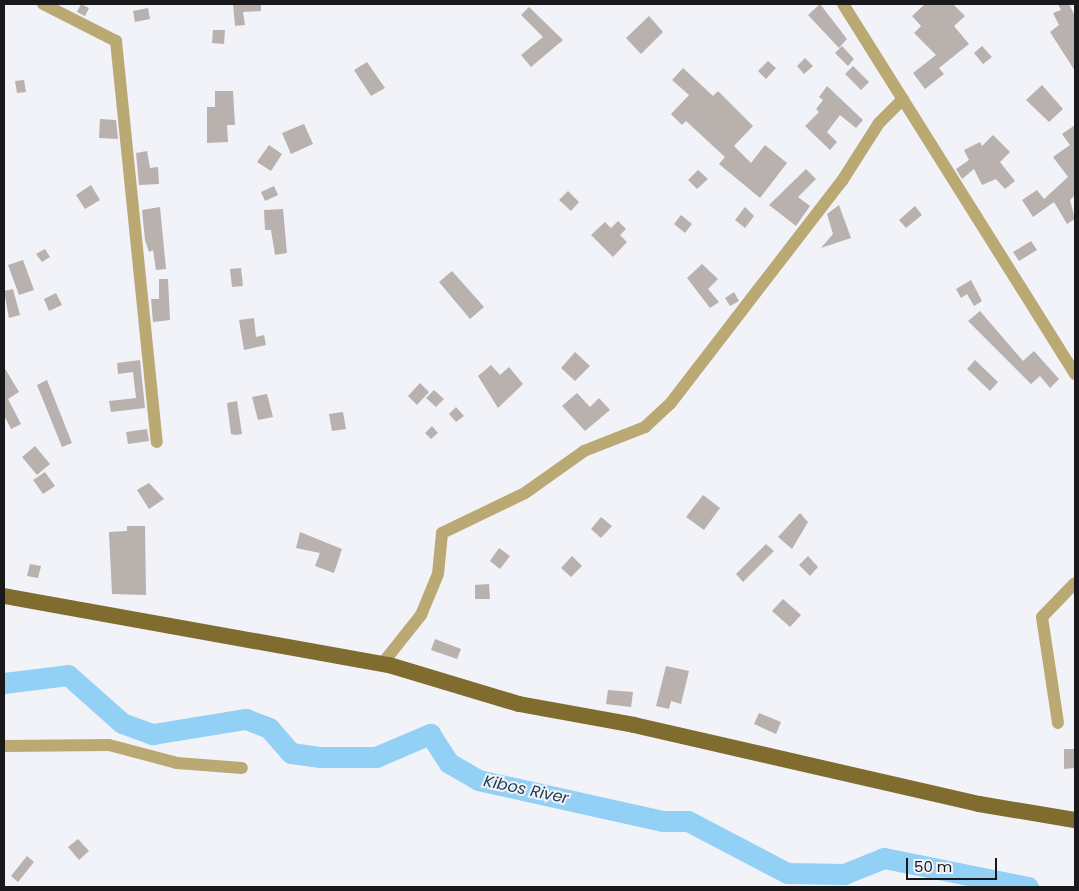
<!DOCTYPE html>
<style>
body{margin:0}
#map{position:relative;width:1079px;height:891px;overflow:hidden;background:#f2f2f9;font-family:Poppins,sans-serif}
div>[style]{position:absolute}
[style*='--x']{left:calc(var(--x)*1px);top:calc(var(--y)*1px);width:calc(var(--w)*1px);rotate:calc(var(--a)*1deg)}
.river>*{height:21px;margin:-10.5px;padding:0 10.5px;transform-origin:10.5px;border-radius:10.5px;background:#92d0f6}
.building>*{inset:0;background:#b8b1ae}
.minor>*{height:12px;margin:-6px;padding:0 6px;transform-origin:6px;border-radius:6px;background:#bba974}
.major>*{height:16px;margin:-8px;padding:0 8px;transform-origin:8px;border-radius:8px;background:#806c2f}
span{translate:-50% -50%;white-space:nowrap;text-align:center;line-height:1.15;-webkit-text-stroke:4px #f2f2f9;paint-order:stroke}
.water-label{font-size:16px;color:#1b3e52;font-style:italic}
.frame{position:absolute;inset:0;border:5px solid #19191b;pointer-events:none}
.scale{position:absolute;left:906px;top:858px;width:91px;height:22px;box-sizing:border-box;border:2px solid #19191b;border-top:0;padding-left:6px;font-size:15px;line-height:18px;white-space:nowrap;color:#19191b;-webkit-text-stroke:4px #f2f2f9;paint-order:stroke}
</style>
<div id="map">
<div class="river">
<i style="--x:4;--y:683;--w:64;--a:-7.1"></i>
<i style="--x:68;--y:675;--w:72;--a:41.6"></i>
<i style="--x:122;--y:723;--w:33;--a:20"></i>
<i style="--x:153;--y:734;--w:94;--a:-9.2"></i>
<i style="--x:246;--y:719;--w:25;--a:21"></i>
<i style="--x:269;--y:728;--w:33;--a:49"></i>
<i style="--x:291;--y:753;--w:30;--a:8"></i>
<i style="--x:321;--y:757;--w:55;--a:0"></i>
<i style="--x:376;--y:757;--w:59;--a:-23.1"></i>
<i style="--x:430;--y:734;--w:35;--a:57"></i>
<i style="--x:449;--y:763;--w:34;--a:30"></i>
<i style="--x:478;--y:780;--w:189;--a:12.5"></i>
<i style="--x:663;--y:821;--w:25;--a:0"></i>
<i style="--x:688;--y:821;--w:112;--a:27.7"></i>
<i style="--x:787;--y:873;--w:57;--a:1"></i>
<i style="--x:844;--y:874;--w:43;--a:-21.8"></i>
<i style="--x:884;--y:858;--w:147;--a:11.4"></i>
</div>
<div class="building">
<i style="clip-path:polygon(81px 4px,89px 8px,85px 16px,77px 12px)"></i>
<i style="clip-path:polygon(233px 4px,261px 4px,261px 11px,243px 12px,245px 25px,235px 26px)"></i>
<i style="clip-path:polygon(820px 4px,847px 39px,839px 48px,808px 15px)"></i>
<i style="clip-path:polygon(925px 4px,953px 4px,965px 16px,954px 26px,969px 44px,939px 68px,944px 74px,925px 89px,913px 73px,936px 55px,914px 33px,921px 26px,912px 16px)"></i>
<i style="clip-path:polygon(1058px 4px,1069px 4px,1075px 16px,1075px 71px,1050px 32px,1059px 25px,1053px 13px,1061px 10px)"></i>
<i style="clip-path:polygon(529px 7px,563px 40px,531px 67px,521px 55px,543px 37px,521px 15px)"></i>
<i style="clip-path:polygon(148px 8px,150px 19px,135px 22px,133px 11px)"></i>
<i style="clip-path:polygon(649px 16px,663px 32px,641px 54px,626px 38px)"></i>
<i style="clip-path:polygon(213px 30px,225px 30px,224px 44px,212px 43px)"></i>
<i style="clip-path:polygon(842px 46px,854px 59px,848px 66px,835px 53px)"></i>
<i style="clip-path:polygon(982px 46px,992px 57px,983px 64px,974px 53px)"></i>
<i style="clip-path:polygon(805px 58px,813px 66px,804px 74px,797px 66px)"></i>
<i style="clip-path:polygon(768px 61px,776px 68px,766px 79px,758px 71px)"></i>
<i style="clip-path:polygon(367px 62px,385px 88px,371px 96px,354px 70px)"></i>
<i style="clip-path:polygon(853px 66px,869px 82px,861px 90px,845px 74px)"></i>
<i style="clip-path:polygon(683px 68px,713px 96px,718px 91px,753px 126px,734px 146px,751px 163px,765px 145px,787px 163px,760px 198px,719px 164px,725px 157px,686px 121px,682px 125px,671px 114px,689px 95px,672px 80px)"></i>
<i style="clip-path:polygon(24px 80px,26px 92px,17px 93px,15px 81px)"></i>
<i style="clip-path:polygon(1042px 85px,1063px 109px,1049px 122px,1026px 100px)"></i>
<i style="clip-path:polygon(827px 86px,863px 120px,856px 128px,840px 115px,827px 132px,837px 142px,830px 150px,805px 126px,819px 112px,816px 109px,823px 100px,819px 97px)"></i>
<i style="clip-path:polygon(215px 91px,233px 91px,235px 125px,227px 125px,228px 142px,207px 143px,207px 107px,215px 107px)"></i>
<i style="clip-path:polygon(100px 119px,116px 120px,118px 139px,99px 138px)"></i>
<i style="clip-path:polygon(304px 124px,313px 144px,291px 154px,282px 133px)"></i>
<i style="clip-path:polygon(1075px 125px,1075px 195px,1070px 200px,1075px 219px,1067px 224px,1054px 202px,1033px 217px,1022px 200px,1037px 190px,1044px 199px,1068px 177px,1053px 157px,1070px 145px,1062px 134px)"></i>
<i style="clip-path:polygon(993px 135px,1010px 152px,1000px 162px,1015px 181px,1005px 189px,996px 179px,982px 185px,974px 169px,962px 179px,956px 169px,969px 160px,964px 150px,980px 142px,982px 146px)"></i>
<i style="clip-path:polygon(269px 145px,282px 154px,271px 171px,257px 162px)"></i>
<i style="clip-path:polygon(147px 151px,150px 168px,158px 167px,159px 184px,139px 185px,136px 153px)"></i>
<i style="clip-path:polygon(806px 169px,816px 179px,798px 197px,810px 206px,796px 226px,769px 205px)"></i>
<i style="clip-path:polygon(698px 170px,708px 179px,697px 189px,688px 180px)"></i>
<i style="clip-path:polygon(91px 185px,100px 200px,85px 209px,76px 195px)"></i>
<i style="clip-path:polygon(274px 186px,278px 195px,265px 201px,261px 192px)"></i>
<i style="clip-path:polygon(568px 191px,579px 202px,571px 211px,559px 200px)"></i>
<i style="clip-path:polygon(839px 205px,851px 238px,821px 248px,833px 234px,827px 214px)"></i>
<i style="clip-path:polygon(915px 206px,922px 215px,906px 228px,899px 220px)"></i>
<i style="clip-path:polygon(160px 207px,166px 269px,156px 270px,153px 250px,149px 252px,145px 240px,142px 210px)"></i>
<i style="clip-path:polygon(745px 207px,754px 216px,745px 228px,735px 220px)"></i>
<i style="clip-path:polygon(283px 209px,287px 253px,275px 255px,271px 230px,265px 230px,264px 210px)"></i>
<i style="clip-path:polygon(681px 215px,692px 224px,685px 233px,674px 224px)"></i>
<i style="clip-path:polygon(618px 221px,626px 229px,620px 235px,627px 242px,613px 257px,591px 235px,605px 222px,611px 228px)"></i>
<i style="clip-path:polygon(1031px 241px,1037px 250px,1019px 261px,1013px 252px)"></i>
<i style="clip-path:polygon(45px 249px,50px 257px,42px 262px,36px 254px)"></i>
<i style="clip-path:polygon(23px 260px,34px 290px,19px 295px,8px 265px)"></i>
<i style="clip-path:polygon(702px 264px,718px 279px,708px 289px,719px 302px,710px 308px,687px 278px)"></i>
<i style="clip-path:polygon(241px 268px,243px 286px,232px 287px,230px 269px)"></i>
<i style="clip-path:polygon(452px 271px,484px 307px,470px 319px,439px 282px)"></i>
<i style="clip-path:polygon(159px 279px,168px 279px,170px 320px,153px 322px,151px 299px,159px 299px)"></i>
<i style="clip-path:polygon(971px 280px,982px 301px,974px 306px,967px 294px,961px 298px,956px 289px)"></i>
<i style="clip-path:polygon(13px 289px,20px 315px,9px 318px,4px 291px)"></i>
<i style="clip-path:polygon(734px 292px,739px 301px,730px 306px,725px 298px)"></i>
<i style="clip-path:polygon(56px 293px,62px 305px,49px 311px,44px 299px)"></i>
<i style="clip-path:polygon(980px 311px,1023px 361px,1034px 351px,1059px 379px,1050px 388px,1040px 376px,1031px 384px,968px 321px)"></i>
<i style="clip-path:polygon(254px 318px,256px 337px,264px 335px,266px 345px,244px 350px,239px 320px)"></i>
<i style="clip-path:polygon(575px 352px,590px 366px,575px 381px,561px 368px)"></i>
<i style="clip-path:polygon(140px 360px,145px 408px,111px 412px,109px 401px,136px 398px,133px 372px,118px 374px,117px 363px)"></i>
<i style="clip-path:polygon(975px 360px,998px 382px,990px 391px,967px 369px)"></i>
<i style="clip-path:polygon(491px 365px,500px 375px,509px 367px,523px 384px,498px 408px,478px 376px)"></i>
<i style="clip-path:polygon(4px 367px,19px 392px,8px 399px,21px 424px,11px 429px,4px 415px)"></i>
<i style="clip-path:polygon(47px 380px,72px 443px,62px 447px,37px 385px)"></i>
<i style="clip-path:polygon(420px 383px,429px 392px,417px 405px,408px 396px)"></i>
<i style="clip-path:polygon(434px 390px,444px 399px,436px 407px,426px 398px)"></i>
<i style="clip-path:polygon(577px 393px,590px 407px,599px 398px,610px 410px,585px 431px,562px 406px)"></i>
<i style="clip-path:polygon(267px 394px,273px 417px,258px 420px,252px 397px)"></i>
<i style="clip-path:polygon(237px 401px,242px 434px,236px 435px,231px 434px,227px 403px)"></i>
<i style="clip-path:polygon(456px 407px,464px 416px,456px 422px,449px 414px)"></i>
<i style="clip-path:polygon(343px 412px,346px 429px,332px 431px,329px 414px)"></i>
<i style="clip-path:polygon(432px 426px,438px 433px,431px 439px,425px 433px)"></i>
<i style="clip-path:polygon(147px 429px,149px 441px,128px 444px,126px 432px)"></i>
<i style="clip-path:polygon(35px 446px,50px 464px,37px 475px,22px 457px)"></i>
<i style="clip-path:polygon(45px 472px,55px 486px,43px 494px,33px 480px)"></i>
<i style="clip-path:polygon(149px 483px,164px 499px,149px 509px,137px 490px)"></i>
<i style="clip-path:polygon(703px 495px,720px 508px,704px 530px,686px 517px)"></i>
<i style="clip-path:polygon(800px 513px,808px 522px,792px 549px,778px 537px)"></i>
<i style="clip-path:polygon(601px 517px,612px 526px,601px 538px,591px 529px)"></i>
<i style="clip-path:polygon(127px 526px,145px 526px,146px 595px,112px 594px,109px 532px,127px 531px)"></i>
<i style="clip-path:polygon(300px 532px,342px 549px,334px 573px,315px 566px,320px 553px,296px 548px)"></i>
<i style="clip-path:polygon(766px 544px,774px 551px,743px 582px,736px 574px)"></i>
<i style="clip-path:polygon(499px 548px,510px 556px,500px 569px,490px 561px)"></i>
<i style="clip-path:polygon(572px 556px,582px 566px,571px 577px,561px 568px)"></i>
<i style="clip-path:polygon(808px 556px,818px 567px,810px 576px,799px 565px)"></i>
<i style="clip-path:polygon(30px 564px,41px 566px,38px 578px,27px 576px)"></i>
<i style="clip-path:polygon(489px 584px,490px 599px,475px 599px,475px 585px)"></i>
<i style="clip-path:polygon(783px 599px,801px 615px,790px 627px,772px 611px)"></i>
<i style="clip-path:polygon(435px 639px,461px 649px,457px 659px,431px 650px)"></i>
<i style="clip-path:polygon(666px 666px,689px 671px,681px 704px,671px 701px,669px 709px,656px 706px)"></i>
<i style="clip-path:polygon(608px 690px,633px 692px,631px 707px,606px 704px)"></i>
<i style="clip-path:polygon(759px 713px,781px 722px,776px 734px,754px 724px)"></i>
<i style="clip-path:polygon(1064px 749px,1075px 749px,1075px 768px,1064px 769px)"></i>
<i style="clip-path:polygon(78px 839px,89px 851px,79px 860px,68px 847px)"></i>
<i style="clip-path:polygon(27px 856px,34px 862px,18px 882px,11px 876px)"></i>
</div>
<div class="minor">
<i style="--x:43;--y:4;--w:82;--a:26.9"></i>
<i style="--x:116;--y:41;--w:403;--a:84.2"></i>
<i style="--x:843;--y:4;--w:437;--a:57.9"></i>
<i style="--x:382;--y:664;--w:63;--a:-51.5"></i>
<i style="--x:421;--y:615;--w:44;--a:-67.5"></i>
<i style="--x:438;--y:574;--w:41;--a:-84.4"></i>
<i style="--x:442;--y:533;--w:92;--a:-25.7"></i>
<i style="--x:525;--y:493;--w:72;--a:-35.4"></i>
<i style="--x:584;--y:451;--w:66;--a:-21.5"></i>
<i style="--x:645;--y:427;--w:34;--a:-43"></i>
<i style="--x:670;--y:404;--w:282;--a:-52.4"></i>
<i style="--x:842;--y:181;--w:69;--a:-57.5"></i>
<i style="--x:879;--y:123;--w:34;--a:-45"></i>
<i style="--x:1058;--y:723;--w:107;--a:-98.6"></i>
<i style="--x:1042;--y:617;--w:47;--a:-45.9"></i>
<i style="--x:4;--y:746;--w:105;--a:-0.5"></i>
<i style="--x:109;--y:745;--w:70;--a:14.8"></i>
<i style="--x:177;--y:763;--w:65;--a:4.4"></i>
</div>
<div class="major">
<i style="--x:4;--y:596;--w:391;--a:10.2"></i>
<i style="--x:389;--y:665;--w:136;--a:16.7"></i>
<i style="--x:519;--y:704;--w:117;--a:10.3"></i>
<i style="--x:634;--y:725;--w:354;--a:12.9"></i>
<i style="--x:979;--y:804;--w:97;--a:9.5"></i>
</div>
<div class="water-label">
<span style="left:526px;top:790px;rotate:12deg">Kibos River</span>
</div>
<div class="frame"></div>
<div class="scale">50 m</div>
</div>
